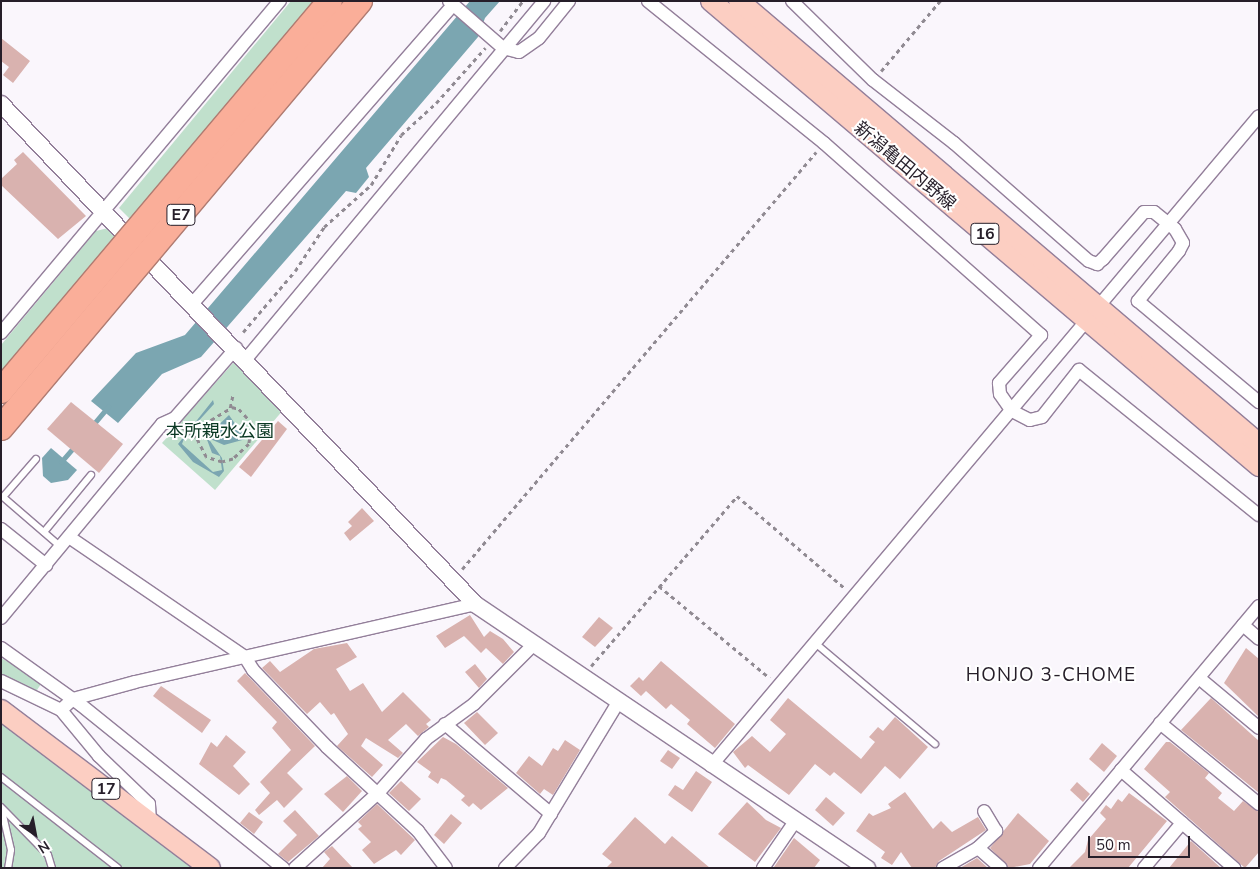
<!DOCTYPE html>
<meta charset="utf-8">
<style>
body{margin:0}
#map{position:relative;width:1260px;height:869px;overflow:hidden;background:#faf6fc;font-family:"Nunito Sans","Noto Sans JP",sans-serif}
div>[style]{position:absolute}
[style*='--x']{left:calc(var(--x)*1px);top:calc(var(--y)*1px);width:calc(var(--w)*1px);rotate:calc(var(--a)*1deg)}
.green>*{inset:0;background:#c0e0cc}
.water>*{inset:0;background:#7ba6b1}
.stream>*{height:4.5px;margin:-2.25px;padding:0 2.25px;transform-origin:2.25px;border-radius:2.25px;background:#7ba6b1}
.building>*{inset:0;background:#d9b2af}
.path>*{height:2.5px;margin-top:-1.25px;transform-origin:0;background:repeating-linear-gradient(90deg,#908a92 0 4px,transparent 0 8px)}
.roads{filter:drop-shadow(1px 0 #937f9a) drop-shadow(-1px 0 #937f9a) drop-shadow(0 1px #937f9a) drop-shadow(0 -1px #937f9a)}
.service>*{height:6px;margin:-3px;padding:0 3px;transform-origin:3px;border-radius:3px;background:#fff}
.minor>*{height:12px;margin:-6px;padding:0 6px;transform-origin:6px;border-radius:6px;background:#fff}
.tertiary>*{height:16px;margin:-8px;padding:0 8px;transform-origin:8px;border-radius:8px;background:#fff}
.primary>*{height:20px;margin:-10px;padding:0 10px;transform-origin:10px;border-radius:10px;background:#fccec2}
.bridges{filter:drop-shadow(1px 0 #b07c72) drop-shadow(-1px 0 #b07c72) drop-shadow(0 1px #b07c72) drop-shadow(0 -1px #b07c72)}
.motorway-bridge>*{height:24px;margin:-12px;padding:0 12px;transform-origin:12px;border-radius:12px;background:#faae99}
span{translate:-50% -50%;white-space:nowrap;text-align:center;line-height:1.15;-webkit-text-stroke:4px #fff;paint-order:stroke}
.shield-label span{padding:1px 4px;background:#fff;border:1px solid;border-radius:4px;-webkit-text-stroke-width:0}
.shield-label{font-size:16px;color:#261e29;font-weight:700}
.street-label{font-size:18px;color:#261e29}
.park-label{font-size:18px;color:#0a3823}
.neighbourhood-label{font-size:19px;color:#261e29;letter-spacing:1px}
.frame{position:absolute;inset:0;border:2px solid #261e29;pointer-events:none}
.north{position:absolute;left:10px;top:809px;width:50px;height:50px;-webkit-text-stroke:4px #fff;paint-order:stroke;rotate:147deg;font-size:14px;font-weight:700;line-height:20px;text-align:center;color:#261e29}
.north::after{content:'';display:block;margin:auto;width:18px;height:22px;background:#261e29;clip-path:polygon(50% 0,100% 100%,50% 72%,0 100%)}
.scale{position:absolute;left:1088px;top:836px;width:102px;height:22px;box-sizing:border-box;border:2px solid #261e29;border-top:0;padding-left:6px;font-size:15px;line-height:18px;white-space:nowrap;color:#261e29;-webkit-text-stroke:4px #fff;paint-order:stroke}
</style>
<div id="map">
<div class="green">
<i style="clip-path:polygon(291px 1px,316px 1px,130px 219px,119px 208px)"></i>
<i style="clip-path:polygon(108px 228px,116px 237px,1px 375px,1px 345px,96px 231px)"></i>
<i style="clip-path:polygon(235px 361px,284px 409px,215px 490px,162px 443px)"></i>
<i style="clip-path:polygon(1px 658px,43px 681px,33px 696px,1px 679px)"></i>
<i style="clip-path:polygon(1px 716px,199px 868px,1px 868px)"></i>
</div>
<div class="water">
<i style="clip-path:polygon(470px 1px,500px 1px,485px 18px,478px 37px,366px 168px,369px 177px,356px 193px,346px 191px,201px 357px,162px 374px,118px 423px,91px 401px,136px 353px,185px 335px)"></i>
<i style="clip-path:polygon(213px 400px,214px 404px,185px 436px,182px 444px,213px 472px,222px 470px,220px 456px,212px 453px,206px 437px,229px 415px,240px 431px,261px 435px,224px 445px,208px 438px,222px 458px,224px 471px,219px 477px,193px 462px,178px 444px)"></i>
<i style="clip-path:polygon(51px 448px,77px 470px,68px 480px,51px 483px,43px 476px,42px 458px)"></i>
</div>
<div class="stream">
<i style="--x:92;--y:426;--w:25;--a:-50"></i>
<i style="--x:61;--y:462;--w:20;--a:-49"></i>
</div>
<div class="building">
<i style="clip-path:polygon(1px 38px,30px 61px,13px 83px,3px 75px,9px 67px,1px 61px)"></i>
<i style="clip-path:polygon(23px 152px,86px 216px,58px 239px,1px 185px,1px 179px,17px 164px,14px 160px)"></i>
<i style="clip-path:polygon(71px 402px,123px 444px,99px 473px,47px 429px)"></i>
<i style="clip-path:polygon(278px 421px,287px 429px,251px 477px,239px 467px)"></i>
<i style="clip-path:polygon(362px 508px,374px 521px,350px 541px,344px 533px,352px 526px,348px 522px)"></i>
<i style="clip-path:polygon(470px 615px,484px 637px,490px 631px,503px 639px,514px 652px,503px 664px,486px 648px,481px 653px,464px 636px,445px 648px,436px 636px)"></i>
<i style="clip-path:polygon(599px 617px,613px 628px,595px 647px,582px 637px)"></i>
<i style="clip-path:polygon(347px 643px,357px 657px,336px 669px,350px 691px,363px 683px,382px 712px,403px 692px,431px 720px,426px 724px,429px 727px,418px 736px,406px 724px,388px 740px,403px 753px,398px 758px,366px 738px,361px 746px,383px 765px,372px 777px,337px 746px,348px 734px,334px 713px,331px 715px,320px 702px,307px 714px,262px 668px,270px 661px,280px 672px,314px 649px)"></i>
<i style="clip-path:polygon(1246px 648px,1259px 659px,1259px 717px,1224px 683px)"></i>
<i style="clip-path:polygon(661px 661px,735px 724px,715px 748px,687px 724px,690px 720px,671px 704px,666px 709px,646px 691px,641px 696px,630px 686px,639px 677px,643px 681px)"></i>
<i style="clip-path:polygon(475px 664px,487px 679px,479px 688px,465px 672px)"></i>
<i style="clip-path:polygon(245px 673px,315px 746px,287px 773px,303px 789px,284px 808px,277px 800px,259px 815px,255px 810px,270px 793px,260px 782px,291px 750px,272px 728px,277px 722px,237px 681px)"></i>
<i style="clip-path:polygon(161px 686px,211px 720px,202px 733px,153px 696px)"></i>
<i style="clip-path:polygon(788px 698px,861px 759px,875px 742px,869px 737px,878px 727px,883px 731px,895px 717px,928px 747px,900px 779px,885px 766px,861px 794px,834px 772px,830px 776px,815px 764px,789px 795px,748px 765px,745px 768px,733px 752px,752px 736px,770px 752px,786px 734px,770px 720px)"></i>
<i style="clip-path:polygon(1211px 698px,1259px 741px,1259px 793px,1181px 730px)"></i>
<i style="clip-path:polygon(477px 712px,498px 733px,485px 745px,464px 723px)"></i>
<i style="clip-path:polygon(226px 735px,246px 752px,233px 766px,250px 784px,239px 795px,199px 764px,211px 742px,217px 747px)"></i>
<i style="clip-path:polygon(443px 737px,456px 744px,508px 788px,481px 810px,473px 803px,469px 807px,461px 800px,465px 796px,446px 780px,441px 778px,438px 784px,428px 777px,431px 772px,417px 762px)"></i>
<i style="clip-path:polygon(565px 740px,580px 750px,553px 795px,544px 789px,540px 794px,516px 773px,529px 756px,542px 766px,553px 748px,558px 751px)"></i>
<i style="clip-path:polygon(1166px 742px,1170px 742px,1209px 773px,1205px 778px,1222px 793px,1218px 798px,1234px 811px,1243px 801px,1259px 812px,1259px 852px,1245px 868px,1165px 797px,1170px 792px,1144px 769px)"></i>
<i style="clip-path:polygon(1102px 743px,1117px 756px,1104px 772px,1089px 759px)"></i>
<i style="clip-path:polygon(668px 750px,680px 758px,672px 769px,660px 761px)"></i>
<i style="clip-path:polygon(696px 771px,712px 782px,692px 812px,668px 795px,675px 785px,683px 790px)"></i>
<i style="clip-path:polygon(347px 776px,362px 791px,343px 812px,324px 794px)"></i>
<i style="clip-path:polygon(401px 781px,421px 799px,409px 811px,389px 793px)"></i>
<i style="clip-path:polygon(1077px 782px,1090px 794px,1083px 802px,1070px 790px)"></i>
<i style="clip-path:polygon(905px 792px,933px 829px,941px 821px,952px 832px,978px 817px,986px 830px,939px 861px,935px 868px,912px 868px,901px 852px,892px 865px,881px 858px,885px 852px,856px 831px,869px 813px,873px 816px,891px 808px,888px 804px)"></i>
<i style="clip-path:polygon(1129px 793px,1167px 821px,1128px 868px,1069px 868px,1085px 852px,1088px 840px,1106px 819px,1100px 813px,1106px 805px,1111px 809px,1118px 799px,1122px 802px)"></i>
<i style="clip-path:polygon(826px 797px,845px 813px,833px 826px,815px 810px)"></i>
<i style="clip-path:polygon(747px 802px,766px 820px,781px 828px,755px 862px,718px 834px)"></i>
<i style="clip-path:polygon(377px 804px,415px 840px,401px 855px,396px 850px,374px 864px,362px 850px,371px 842px,358px 829px,362px 826px,358px 822px)"></i>
<i style="clip-path:polygon(295px 810px,319px 836px,288px 862px,278px 854px,297px 835px,283px 821px)"></i>
<i style="clip-path:polygon(249px 812px,263px 822px,254px 834px,240px 823px)"></i>
<i style="clip-path:polygon(1018px 813px,1049px 841px,1030px 864px,1009px 868px,990px 848px)"></i>
<i style="clip-path:polygon(451px 814px,462px 823px,444px 844px,434px 835px)"></i>
<i style="clip-path:polygon(635px 817px,665px 844px,672px 836px,710px 868px,606px 868px,612px 862px,602px 854px)"></i>
<i style="clip-path:polygon(794px 838px,820px 860px,814px 868px,774px 867px)"></i>
<i style="clip-path:polygon(1191px 841px,1221px 868px,1169px 868px)"></i>
<i style="clip-path:polygon(332px 846px,353px 868px,322px 868px,330px 859px,324px 852px)"></i>
<i style="clip-path:polygon(977px 858px,988px 868px,960px 868px)"></i>
</div>
<div class="path">
<i style="--x:500;--y:31;--w:38;--a:-53"></i>
<i style="--x:881;--y:71;--w:92;--a:-49.9"></i>
<i style="--x:243;--y:332;--w:80;--a:-49.6"></i>
<i style="--x:295;--y:271;--w:53;--a:-56.6"></i>
<i style="--x:324;--y:227;--w:63;--a:-41.8"></i>
<i style="--x:371;--y:185;--w:58;--a:-59"></i>
<i style="--x:401;--y:135;--w:47;--a:-42.4"></i>
<i style="--x:436;--y:103;--w:74;--a:-48.3"></i>
<i style="--x:230;--y:408;--w:14;--a:-78"></i>
<i style="--x:182;--y:427;--w:17;--a:36"></i>
<i style="--x:196;--y:437;--w:15;--a:-58"></i>
<i style="--x:204;--y:424;--w:33;--a:-31"></i>
<i style="--x:232;--y:407;--w:7;--a:16"></i>
<i style="--x:239;--y:409;--w:19;--a:47"></i>
<i style="--x:252;--y:423;--w:21;--a:98"></i>
<i style="--x:249;--y:444;--w:22;--a:137"></i>
<i style="--x:233;--y:459;--w:11;--a:165"></i>
<i style="--x:222;--y:462;--w:17;--a:-163"></i>
<i style="--x:206;--y:457;--w:22;--a:-117"></i>
<i style="--x:462;--y:569;--w:547;--a:-49.67"></i>
<i style="--x:659;--y:586;--w:144;--a:39.7"></i>
<i style="--x:591;--y:666;--w:224;--a:-49.3"></i>
<i style="--x:737;--y:496;--w:143;--a:40.5"></i>
</div>
<div class="roads">
<div class="service">
<i style="--x:36;--y:459;--w:50;--a:131"></i>
<i style="--x:3;--y:497;--w:77;--a:40.8"></i>
<i style="--x:44;--y:532;--w:74;--a:-50.5"></i>
<i style="--x:815;--y:643;--w:157;--a:40.1"></i>
<i style="--x:1;--y:777;--w:148;--a:37.9"></i>
<i style="--x:1;--y:807;--w:67;--a:45.6"></i>
<i style="--x:48;--y:855;--w:14;--a:73"></i>
<i style="--x:2;--y:811;--w:40;--a:77"></i>
<i style="--x:11;--y:850;--w:18;--a:99"></i>
</div>
<div class="minor">
<i style="--x:449;--y:1;--w:72;--a:41"></i>
<i style="--x:503;--y:48;--w:16;--a:14"></i>
<i style="--x:519;--y:52;--w:24;--a:-35"></i>
<i style="--x:539;--y:38;--w:48;--a:-51"></i>
<i style="--x:648;--y:1;--w:226;--a:38.9"></i>
<i style="--x:824;--y:143;--w:290;--a:41.5"></i>
<i style="--x:1041;--y:335;--w:64;--a:131.2"></i>
<i style="--x:999;--y:383;--w:11;--a:85"></i>
<i style="--x:1000;--y:394;--w:21;--a:55"></i>
<i style="--x:1012;--y:411;--w:20;--a:27"></i>
<i style="--x:1030;--y:420;--w:12;--a:-14"></i>
<i style="--x:1042;--y:417;--w:60;--a:-51.8"></i>
<i style="--x:1079;--y:370;--w:231;--a:38.9"></i>
<i style="--x:792;--y:1;--w:113;--a:44.3"></i>
<i style="--x:873;--y:80;--w:103;--a:37.9"></i>
<i style="--x:954;--y:143;--w:179;--a:41.2"></i>
<i style="--x:1089;--y:261;--w:9;--a:21"></i>
<i style="--x:1097;--y:264;--w:8;--a:-40"></i>
<i style="--x:1103;--y:259;--w:62;--a:-48.9"></i>
<i style="--x:1144;--y:212;--w:10;--a:0"></i>
<i style="--x:1154;--y:212;--w:27;--a:39"></i>
<i style="--x:1175;--y:229;--w:16;--a:60"></i>
<i style="--x:1183;--y:243;--w:9;--a:117"></i>
<i style="--x:1179;--y:251;--w:65;--a:129.4"></i>
<i style="--x:1138;--y:301;--w:158;--a:39.9"></i>
<i style="--x:193;--y:303;--w:395;--a:-48.9"></i>
<i style="--x:1;--y:333;--w:434;--a:-50"></i>
<i style="--x:246;--y:359;--w:466;--a:-50.2"></i>
<i style="--x:1;--y:529;--w:58;--a:38.7"></i>
<i style="--x:69;--y:537;--w:213;--a:34.3"></i>
<i style="--x:245;--y:657;--w:15;--a:58"></i>
<i style="--x:253;--y:670;--w:107;--a:46.1"></i>
<i style="--x:327;--y:747;--w:124;--a:42.7"></i>
<i style="--x:418;--y:831;--w:46;--a:52.9"></i>
<i style="--x:1;--y:618;--w:252;--a:-50.3"></i>
<i style="--x:162;--y:424;--w:14;--a:-25"></i>
<i style="--x:175;--y:418;--w:93;--a:-48.9"></i>
<i style="--x:1243;--y:625;--w:21;--a:41"></i>
<i style="--x:1;--y:648;--w:98;--a:35.5"></i>
<i style="--x:81;--y:705;--w:260;--a:38.9"></i>
<i style="--x:1199;--y:678;--w:78;--a:39.8"></i>
<i style="--x:1;--y:681;--w:67;--a:25.8"></i>
<i style="--x:61;--y:710;--w:60;--a:50.4"></i>
<i style="--x:99;--y:756;--w:69;--a:43.8"></i>
<i style="--x:149;--y:804;--w:19;--a:87"></i>
<i style="--x:61;--y:710;--w:16;--a:-43"></i>
<i style="--x:73;--y:699;--w:64;--a:-15.3"></i>
<i style="--x:135;--y:682;--w:349;--a:-12.9"></i>
<i style="--x:1160;--y:723;--w:128;--a:39.3"></i>
<i style="--x:445;--y:724;--w:139;--a:40.3"></i>
<i style="--x:711;--y:766;--w:850;--a:-49.87"></i>
<i style="--x:1121;--y:770;--w:150;--a:40.9"></i>
<i style="--x:978;--y:848;--w:30;--a:41"></i>
<i style="--x:295;--y:868;--w:113;--a:-42.1"></i>
<i style="--x:379;--y:792;--w:71;--a:-48.4"></i>
<i style="--x:426;--y:739;--w:59;--a:-36.1"></i>
<i style="--x:474;--y:704;--w:85;--a:-45"></i>
<i style="--x:505;--y:868;--w:49;--a:-45.8"></i>
<i style="--x:539;--y:833;--w:154;--a:-58.8"></i>
<i style="--x:763;--y:868;--w:58;--a:-55.5"></i>
<i style="--x:943;--y:868;--w:40;--a:-29.7"></i>
<i style="--x:978;--y:848;--w:25;--a:-43"></i>
<i style="--x:996;--y:831;--w:23;--a:-121"></i>
<i style="--x:1039;--y:868;--w:342;--a:-50"></i>
<i style="--x:1144;--y:868;--w:59;--a:-49.8"></i>
</div>
<div class="tertiary">
<i style="--x:1;--y:104;--w:689;--a:46.53"></i>
<i style="--x:475;--y:604;--w:473;--a:34"></i>
</div>
<div class="primary">
<i style="--x:711;--y:1;--w:719;--a:40.32"></i>
<i style="--x:739;--y:1;--w:683;--a:40.43"></i>
<i style="--x:1;--y:710;--w:262;--a:37.1"></i>
</div>
</div>
<div class="bridges">
<div class="motorway-bridge">
<i style="--x:1;--y:391;--w:510;--a:-49.85"></i>
<i style="--x:1;--y:428;--w:558;--a:-49.94"></i>
</div>
</div>
<div class="shield-label">
<span style="left:181px;top:215px">E7</span>
<span style="left:985px;top:234px">16</span>
<span style="left:106px;top:789px">17</span>
</div>
<div class="street-label">
<span style="left:905px;top:166px;rotate:40deg">新潟亀田内野線</span>
</div>
<div class="park-label">
<span style="left:220px;top:431px">本所親水公園</span>
</div>
<div class="neighbourhood-label">
<span style="left:1051px;top:676px">HONJO 3-CHOME</span>
</div>
<div class="frame"></div>
<div class="north">N</div>
<div class="scale">50 m</div>
</div>
